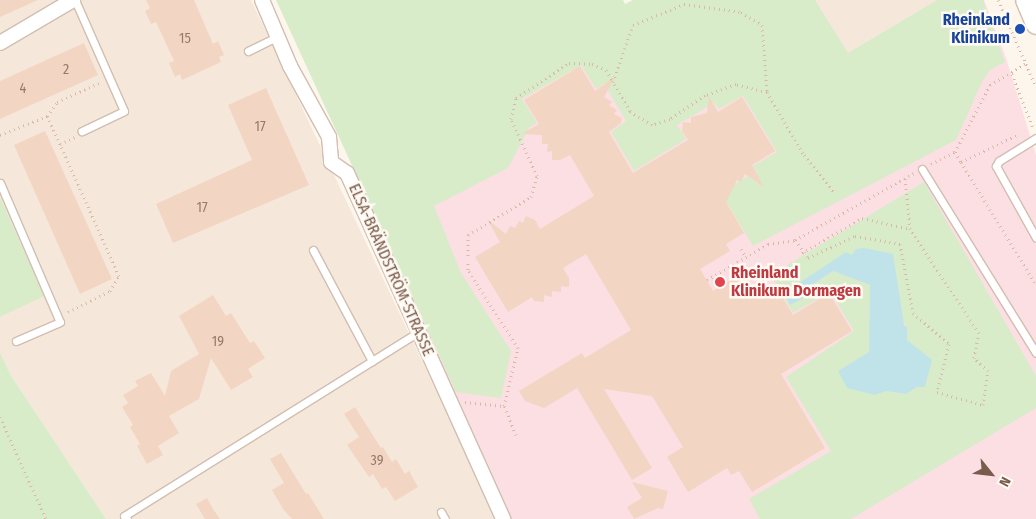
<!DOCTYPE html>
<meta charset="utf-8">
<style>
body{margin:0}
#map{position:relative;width:1036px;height:519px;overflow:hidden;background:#fdf6ec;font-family:"Fira Sans Condensed",sans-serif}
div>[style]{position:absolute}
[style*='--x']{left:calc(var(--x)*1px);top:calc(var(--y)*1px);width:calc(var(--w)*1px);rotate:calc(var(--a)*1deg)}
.residential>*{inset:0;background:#f5e8da}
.medical>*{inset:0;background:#fbdfe3}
.green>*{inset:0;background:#d8ecc9}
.water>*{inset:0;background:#bfe3e8}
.building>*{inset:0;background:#f3d5c3}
.path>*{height:3px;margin-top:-1.5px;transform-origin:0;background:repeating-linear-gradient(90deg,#d9b8a5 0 1px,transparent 0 5px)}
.roads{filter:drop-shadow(1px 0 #d1beb0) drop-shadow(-1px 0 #d1beb0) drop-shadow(0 1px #d1beb0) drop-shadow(0 -1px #d1beb0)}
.lane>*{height:7px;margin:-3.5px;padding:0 3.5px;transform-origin:3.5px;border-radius:3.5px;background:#fff}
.street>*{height:14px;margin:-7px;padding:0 7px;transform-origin:7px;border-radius:7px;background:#fff}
.secondary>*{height:20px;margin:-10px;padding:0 10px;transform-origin:10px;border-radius:10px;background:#fff}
.dots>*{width:14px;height:14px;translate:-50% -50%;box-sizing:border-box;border:2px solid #fffaf3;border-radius:50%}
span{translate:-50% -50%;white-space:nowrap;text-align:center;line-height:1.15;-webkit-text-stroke:5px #fffaf3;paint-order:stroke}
.number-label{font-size:14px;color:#987a6a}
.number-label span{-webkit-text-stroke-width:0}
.transit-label{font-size:16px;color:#164399;font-weight:700}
.right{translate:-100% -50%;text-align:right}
.street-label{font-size:16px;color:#7a5c4d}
.health-label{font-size:16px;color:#be3a42;font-weight:700}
.left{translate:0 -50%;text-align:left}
.north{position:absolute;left:966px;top:449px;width:50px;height:50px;-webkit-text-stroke:4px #fffaf3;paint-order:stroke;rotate:119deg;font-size:14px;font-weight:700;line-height:20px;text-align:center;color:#7a5c4d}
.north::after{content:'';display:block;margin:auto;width:18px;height:22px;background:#7a5c4d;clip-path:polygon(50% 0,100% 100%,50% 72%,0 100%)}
</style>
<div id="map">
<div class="residential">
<i style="clip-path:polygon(0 0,251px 0,497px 519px,106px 519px,10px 374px,0 352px)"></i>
<i style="clip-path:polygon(815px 0,937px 0,848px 53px)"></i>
</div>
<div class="medical">
<i style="clip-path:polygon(633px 0,815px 0,848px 53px,937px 0,984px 0,1006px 58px,1036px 155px,1036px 519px,508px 519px,353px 169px)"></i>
</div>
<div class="green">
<i style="clip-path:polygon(276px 0,623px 0,625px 4px,633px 0,815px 0,848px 53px,937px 0,983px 0,1005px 62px,990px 70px,982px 82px,956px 140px,753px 246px,721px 193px,756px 171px,753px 166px,777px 152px,743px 96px,719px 109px,714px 103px,677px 125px,686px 139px,634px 171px,611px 132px,626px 121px,604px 84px,596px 89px,581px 65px,522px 99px,537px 123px,529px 128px,508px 168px,434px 206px,461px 273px,511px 351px,501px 398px,456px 392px)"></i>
<i style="clip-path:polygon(evenodd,924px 182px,1036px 376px,1036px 408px,851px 519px,760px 519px,749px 499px,831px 451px,786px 377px,854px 331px,830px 292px,793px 313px,771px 275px,924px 182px,855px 253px,907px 327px,907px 340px,917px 387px,906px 394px,886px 391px,875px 395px,838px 371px,869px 352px,870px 285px,833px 271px,803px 291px,855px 253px)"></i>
<i style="clip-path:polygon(0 197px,44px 296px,0 317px)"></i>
<i style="clip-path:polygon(0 352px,10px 374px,106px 519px,0 519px)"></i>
</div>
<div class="water">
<i style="clip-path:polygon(864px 248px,893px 254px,904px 325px,907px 327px,907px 340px,932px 360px,925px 387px,917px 387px,906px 394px,886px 391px,875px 395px,847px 388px,838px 371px,869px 352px,870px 285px,833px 271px,803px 291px,803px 298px,790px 305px,784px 293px,846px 252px,852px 255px,856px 249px)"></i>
</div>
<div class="building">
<i style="clip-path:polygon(0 0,38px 0,0 17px)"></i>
<i style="clip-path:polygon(146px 0,194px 0,213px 44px,218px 41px,224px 55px,219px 57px,221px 62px,182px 80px,180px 74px,175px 77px,169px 63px,174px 61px,156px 22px,151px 24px,145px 11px,150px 8px)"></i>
<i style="clip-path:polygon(84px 43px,98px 75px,0 119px,0 81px)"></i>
<i style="clip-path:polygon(580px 66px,595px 91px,616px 76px,604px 97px,612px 102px,609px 105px,617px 110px,614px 114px,622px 118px,621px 123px,609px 132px,633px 173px,688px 140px,682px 131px,683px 122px,691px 123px,691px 117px,707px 113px,709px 96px,718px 112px,742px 97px,775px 151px,752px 165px,764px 187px,745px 174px,741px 182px,737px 180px,726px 202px,744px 233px,726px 244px,730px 251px,700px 269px,713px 291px,744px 272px,760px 299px,777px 288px,793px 315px,829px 293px,852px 331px,781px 374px,825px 448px,752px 492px,739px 471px,731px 475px,727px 468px,688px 492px,667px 457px,683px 447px,652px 396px,604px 389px,652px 468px,632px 480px,577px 388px,544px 408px,525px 401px,519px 391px,582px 353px,585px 358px,631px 330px,586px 254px,563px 268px,569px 278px,569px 287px,561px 286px,561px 292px,552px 291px,552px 297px,544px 295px,544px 302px,534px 301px,532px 297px,508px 312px,475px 257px,500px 242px,487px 219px,506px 234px,510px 226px,515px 228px,519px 221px,523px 223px,526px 216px,535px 220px,540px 229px,594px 196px,570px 155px,560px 160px,552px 160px,552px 151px,547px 152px,548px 144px,542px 144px,542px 135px,522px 134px,539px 124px,524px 100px)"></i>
<i style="clip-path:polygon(266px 88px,309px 185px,173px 243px,156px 204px,252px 160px,228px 105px)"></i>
<i style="clip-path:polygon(45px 131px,112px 279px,80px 294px,14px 145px)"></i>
<i style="clip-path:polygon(213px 295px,226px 316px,231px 313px,250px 343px,254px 341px,265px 358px,248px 369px,253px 377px,231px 390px,211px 358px,199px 399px,169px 416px,179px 433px,158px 446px,163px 455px,147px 464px,137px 446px,140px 444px,130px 427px,133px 425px,122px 407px,128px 403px,123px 395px,138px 386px,135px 381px,151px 373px,165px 396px,171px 371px,199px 354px,179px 316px)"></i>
<i style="clip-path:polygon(355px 407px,381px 448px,383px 447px,392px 462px,396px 459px,405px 474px,409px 471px,418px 487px,395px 501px,386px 487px,382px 489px,373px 474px,369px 477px,347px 445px,359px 437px,344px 414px)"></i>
<i style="clip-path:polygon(281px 453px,306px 494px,308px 493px,324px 519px,292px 519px,283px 509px,272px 490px,284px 483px,270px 459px)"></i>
<i style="clip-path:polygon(632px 482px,668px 491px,663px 509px,658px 508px,634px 519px,627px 507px,642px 498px)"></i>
<i style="clip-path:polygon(207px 498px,213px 509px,220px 519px,205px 519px,196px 504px)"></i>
</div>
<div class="path">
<i style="--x:998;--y:0;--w:95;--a:66.4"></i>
<i style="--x:1012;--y:74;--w:58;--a:68.7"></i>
<i style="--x:767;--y:92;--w:32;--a:-166"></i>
<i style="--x:736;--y:84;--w:33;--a:160"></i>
<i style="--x:705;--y:95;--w:42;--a:145.6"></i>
<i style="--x:670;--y:119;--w:19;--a:162"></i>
<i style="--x:652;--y:125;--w:26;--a:-148"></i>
<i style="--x:630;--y:111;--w:34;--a:-120"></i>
<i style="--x:613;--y:82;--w:60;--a:-70.7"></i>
<i style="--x:633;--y:25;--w:55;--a:-22.4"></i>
<i style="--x:684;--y:4;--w:58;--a:8"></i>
<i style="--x:741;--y:12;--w:25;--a:32"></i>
<i style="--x:762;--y:25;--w:67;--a:85.7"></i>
<i style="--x:767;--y:92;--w:73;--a:59.6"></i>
<i style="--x:804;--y:155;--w:49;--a:50.8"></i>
<i style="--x:47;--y:116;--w:17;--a:-54"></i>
<i style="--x:57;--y:102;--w:46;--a:-24.3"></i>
<i style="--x:0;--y:135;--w:51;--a:-22"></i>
<i style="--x:47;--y:116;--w:31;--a:65"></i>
<i style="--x:955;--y:152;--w:76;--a:-62.4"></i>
<i style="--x:990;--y:85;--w:41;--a:-31"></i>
<i style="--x:961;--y:162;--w:144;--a:58.6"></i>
<i style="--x:931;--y:164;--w:27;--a:-27"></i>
<i style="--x:955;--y:152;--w:12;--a:59"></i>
<i style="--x:961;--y:162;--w:62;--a:-25.7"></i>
<i style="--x:795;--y:240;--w:22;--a:54"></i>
<i style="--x:808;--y:258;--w:52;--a:-25.1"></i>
<i style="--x:855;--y:236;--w:46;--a:10.1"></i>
<i style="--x:900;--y:244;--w:70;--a:79.3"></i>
<i style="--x:913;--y:313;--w:48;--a:40.7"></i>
<i style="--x:949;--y:344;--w:49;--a:104"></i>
<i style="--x:937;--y:392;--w:48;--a:15.8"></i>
<i style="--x:983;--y:405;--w:34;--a:-82"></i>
<i style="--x:988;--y:371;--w:19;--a:-137"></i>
<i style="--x:974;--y:358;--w:25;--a:-79"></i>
<i style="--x:979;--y:333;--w:125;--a:-123.6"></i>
<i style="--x:910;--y:229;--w:51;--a:-95.6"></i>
<i style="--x:741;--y:249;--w:9;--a:58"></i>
<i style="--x:802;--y:253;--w:69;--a:-30.3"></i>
<i style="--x:862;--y:218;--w:49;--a:12.9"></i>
<i style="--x:707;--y:280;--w:71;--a:-30.5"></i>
<i style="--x:768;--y:244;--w:27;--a:-8"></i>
<i style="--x:795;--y:240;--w:137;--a:-29.4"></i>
<i style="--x:68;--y:312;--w:47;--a:-26.6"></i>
<i style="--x:110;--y:291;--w:17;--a:-59"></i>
<i style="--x:119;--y:276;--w:145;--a:-114.1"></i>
<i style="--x:60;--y:144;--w:17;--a:-25"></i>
<i style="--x:465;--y:402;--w:39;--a:6"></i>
<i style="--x:0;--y:417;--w:112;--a:65.7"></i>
<i style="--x:516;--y:435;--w:31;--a:-112"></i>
<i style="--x:504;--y:406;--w:60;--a:-76.4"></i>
<i style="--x:518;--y:348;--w:93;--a:-122.7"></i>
<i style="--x:468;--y:270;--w:35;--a:-90"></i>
<i style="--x:468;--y:235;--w:74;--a:-31.1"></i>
<i style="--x:531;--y:197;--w:22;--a:-74"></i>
<i style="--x:537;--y:176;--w:63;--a:-114.5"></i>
<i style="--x:511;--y:119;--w:22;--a:-77"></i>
<i style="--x:516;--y:98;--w:64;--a:-33.4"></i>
<i style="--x:569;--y:63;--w:23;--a:2"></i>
<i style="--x:592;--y:64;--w:15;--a:23"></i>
<i style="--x:606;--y:70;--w:13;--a:58"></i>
</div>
<div class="roads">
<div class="lane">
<i style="--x:75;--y:0;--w:121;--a:66.2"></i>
<i style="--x:124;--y:111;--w:47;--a:154.5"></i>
<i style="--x:248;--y:51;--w:32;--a:-26"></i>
<i style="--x:1036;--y:138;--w:44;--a:148.1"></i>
<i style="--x:999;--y:161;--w:6;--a:121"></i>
<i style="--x:996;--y:166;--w:82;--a:60.9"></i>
<i style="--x:922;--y:169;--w:216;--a:58.2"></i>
<i style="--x:0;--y:183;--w:151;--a:66.7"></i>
<i style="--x:60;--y:322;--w:48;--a:156.6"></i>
<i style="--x:313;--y:250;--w:126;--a:62"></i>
<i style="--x:441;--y:512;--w:8;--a:60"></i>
<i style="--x:127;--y:519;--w:4;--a:-135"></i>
<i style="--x:124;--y:516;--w:348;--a:-32"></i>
</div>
<div class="street">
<i style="--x:262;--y:0;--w:72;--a:67"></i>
<i style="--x:290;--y:66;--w:81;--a:61.2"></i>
<i style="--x:329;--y:137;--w:25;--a:85"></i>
<i style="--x:331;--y:162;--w:19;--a:35"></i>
<i style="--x:347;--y:173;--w:380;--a:65.7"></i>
<i style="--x:0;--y:43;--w:85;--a:-30.5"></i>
</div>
<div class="secondary">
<i style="--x:1026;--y:0;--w:26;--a:67"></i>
</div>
</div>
<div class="dots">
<i style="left:1020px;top:29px;background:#1a4fb4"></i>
<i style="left:720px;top:282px;background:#e0444e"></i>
</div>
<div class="number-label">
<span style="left:185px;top:39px">15</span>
<span style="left:66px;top:70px">2</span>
<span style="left:23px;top:89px">4</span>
<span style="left:260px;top:127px">17</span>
<span style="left:202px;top:208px">17</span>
<span style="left:218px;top:342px">19</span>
<span style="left:377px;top:461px">39</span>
</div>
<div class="transit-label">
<span class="right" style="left:1010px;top:29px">Rheinland<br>Klinikum</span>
</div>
<div class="street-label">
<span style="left:391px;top:270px;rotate:66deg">ELSA-BRÄNDSTRÖM-STRASSE</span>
</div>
<div class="health-label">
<span class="left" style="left:731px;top:282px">Rheinland<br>Klinikum Dormagen</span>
</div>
<div class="north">N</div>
</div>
